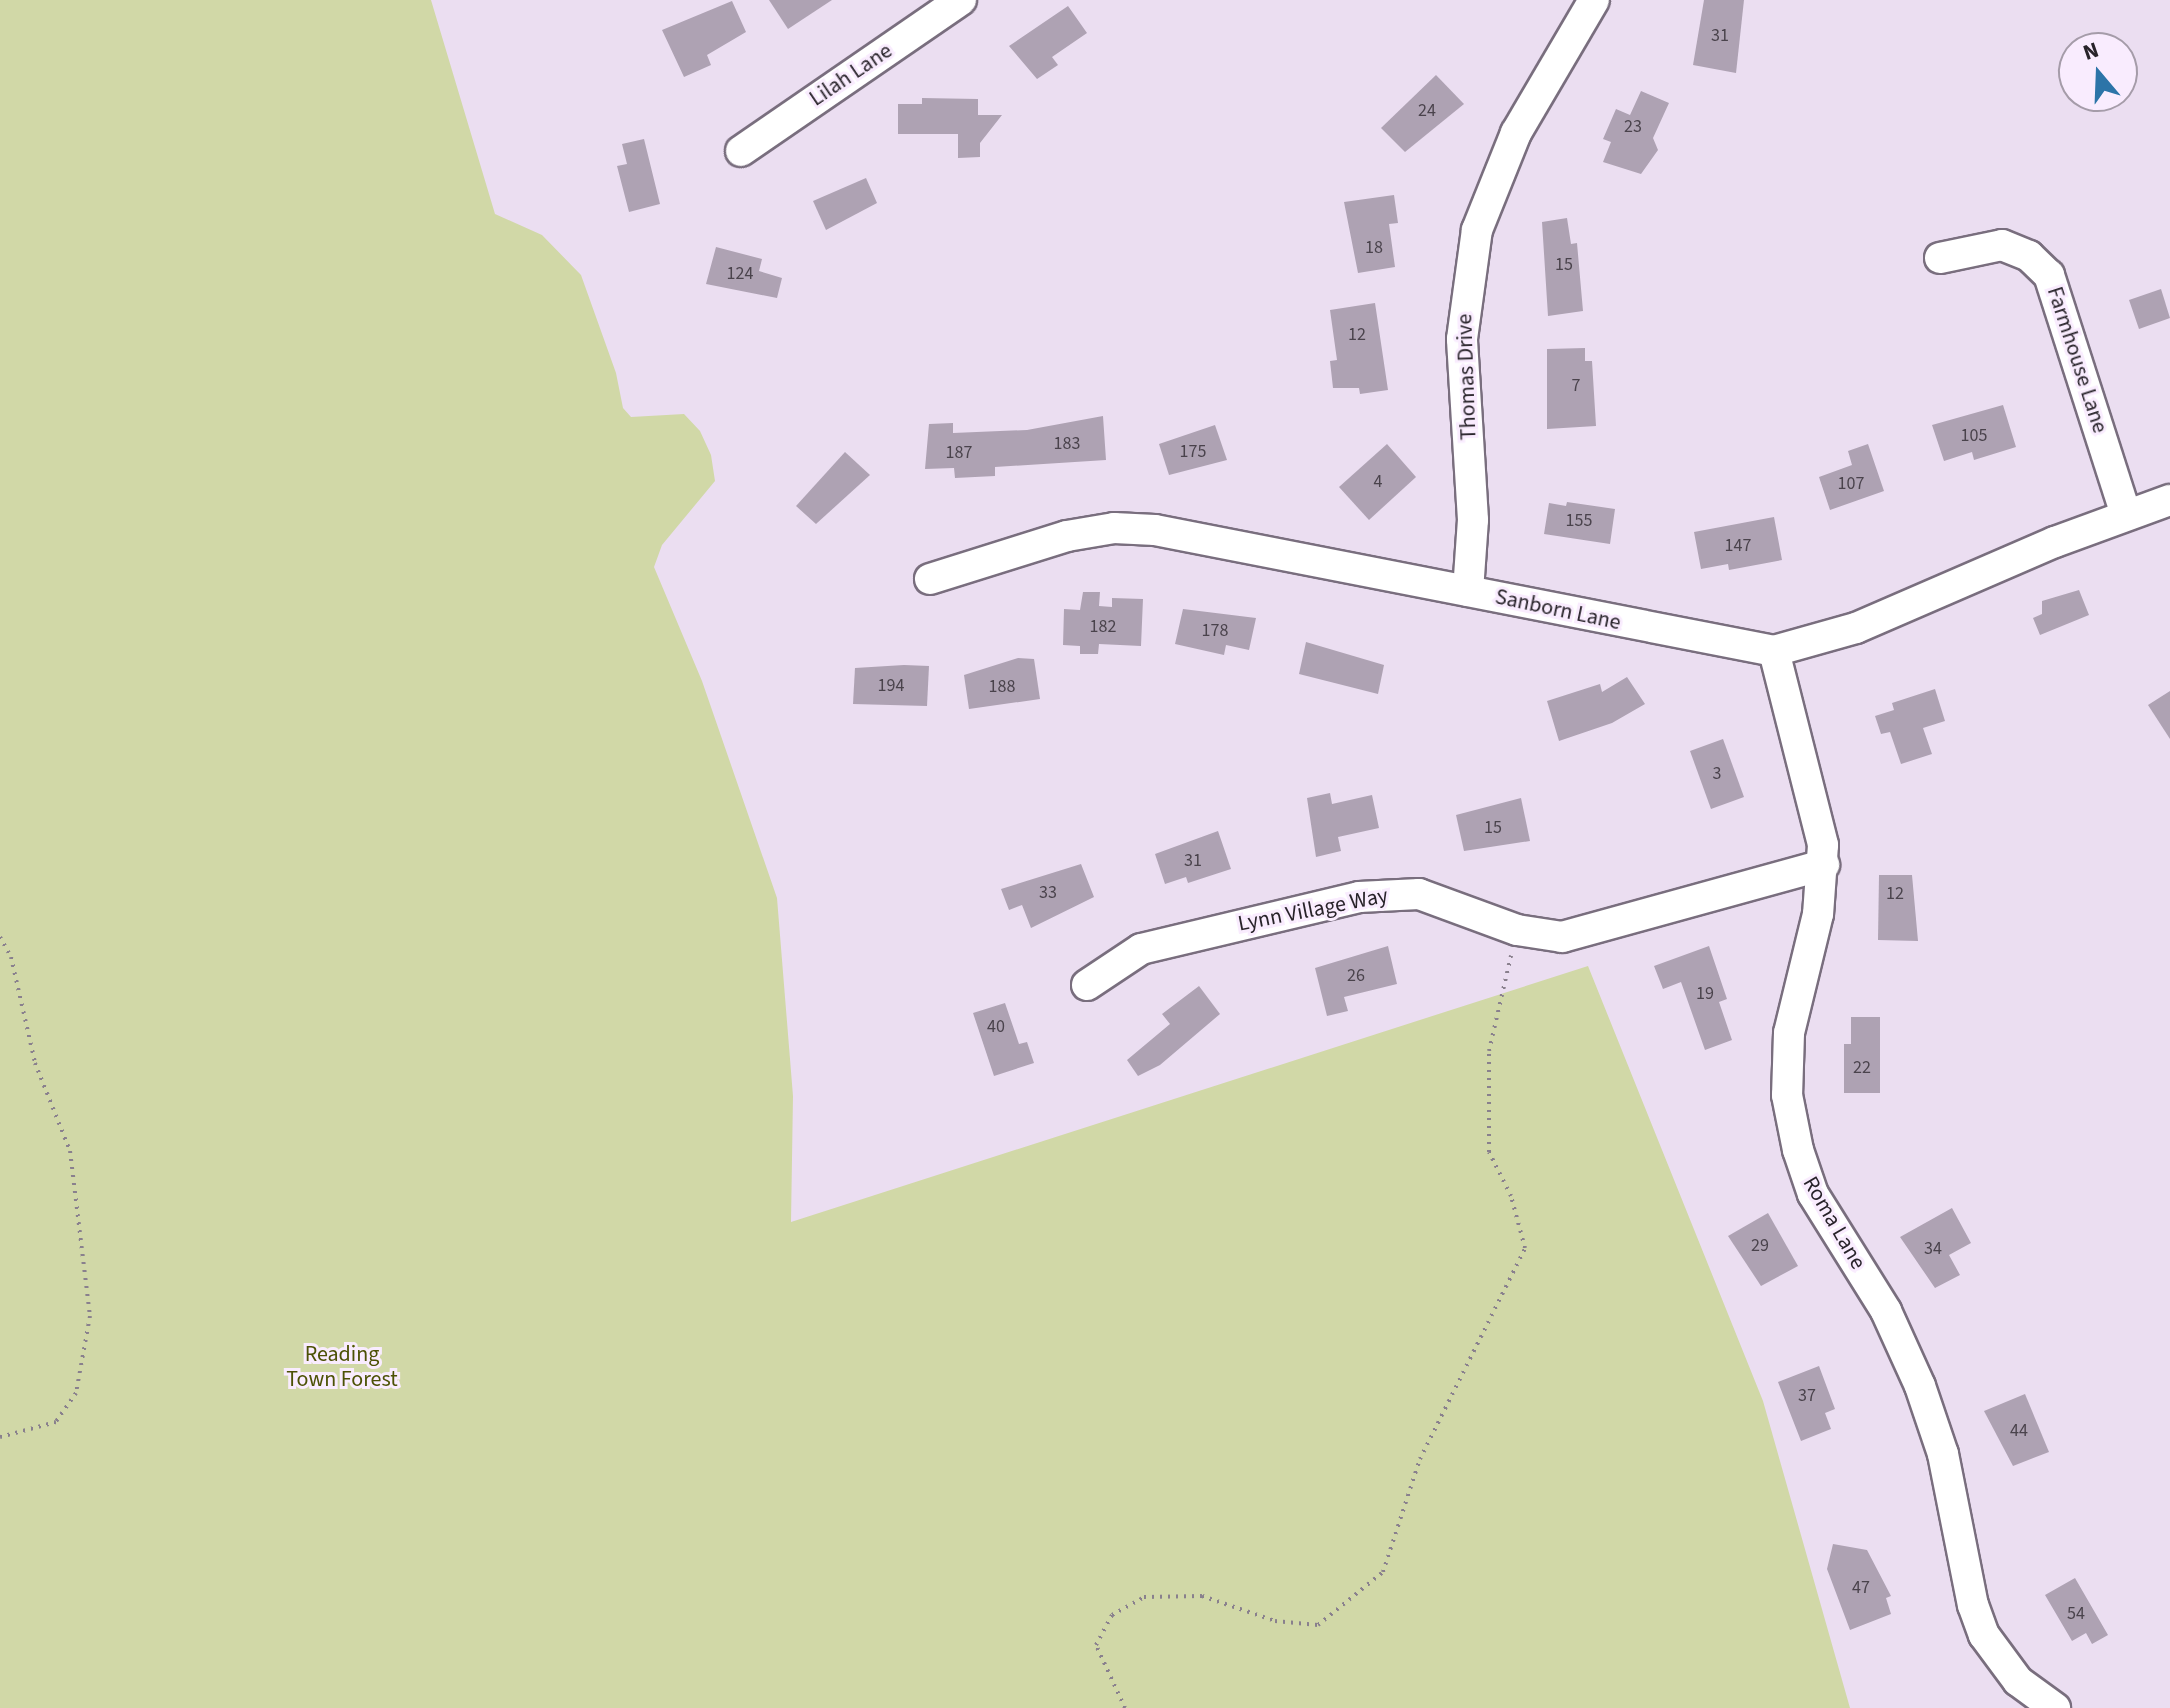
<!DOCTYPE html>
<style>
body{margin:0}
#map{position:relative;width:2170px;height:1708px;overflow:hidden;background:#ebdef1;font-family:"Source Sans 3",sans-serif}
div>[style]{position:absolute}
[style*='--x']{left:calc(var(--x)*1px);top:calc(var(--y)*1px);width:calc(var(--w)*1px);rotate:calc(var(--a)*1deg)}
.green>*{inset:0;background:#d1d8a7}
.building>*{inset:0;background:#aea2b3}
.path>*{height:4px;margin-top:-2px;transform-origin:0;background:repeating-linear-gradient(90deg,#89808d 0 2px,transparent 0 8px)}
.roads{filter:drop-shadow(2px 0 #796e7e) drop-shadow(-2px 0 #796e7e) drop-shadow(0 2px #796e7e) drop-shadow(0 -2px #796e7e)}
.minor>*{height:30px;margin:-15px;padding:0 15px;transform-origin:15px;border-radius:15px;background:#fff}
span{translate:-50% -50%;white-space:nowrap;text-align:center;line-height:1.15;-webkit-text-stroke:6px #f9ecfe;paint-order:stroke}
.number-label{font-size:18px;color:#4a434c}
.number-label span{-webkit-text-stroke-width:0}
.street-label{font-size:22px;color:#28232a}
.park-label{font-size:22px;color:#4c5105}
.north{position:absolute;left:2058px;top:32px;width:80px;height:80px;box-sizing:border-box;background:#f9ecfe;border:2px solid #a59ca9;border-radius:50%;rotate:341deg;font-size:22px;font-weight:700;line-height:32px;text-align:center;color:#28232a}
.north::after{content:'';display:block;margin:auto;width:28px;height:36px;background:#2c74a8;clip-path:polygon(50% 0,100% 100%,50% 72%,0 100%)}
</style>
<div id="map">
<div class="green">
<i style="clip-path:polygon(0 0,431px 0,495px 214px,542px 235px,581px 275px,616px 373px,623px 408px,631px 417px,684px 414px,700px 431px,711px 455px,715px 481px,662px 545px,654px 567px,702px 681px,777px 898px,793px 1096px,791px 1222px,1588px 966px,1763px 1401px,1850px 1708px,0 1708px)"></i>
</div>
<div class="building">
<i style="clip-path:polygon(769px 0,832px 0,788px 29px)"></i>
<i style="clip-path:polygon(1704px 0,1744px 0,1736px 73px,1693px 65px)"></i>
<i style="clip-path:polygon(732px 1px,746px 32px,707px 55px,711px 65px,684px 77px,662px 30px)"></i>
<i style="clip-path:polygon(1068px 6px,1087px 33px,1052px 57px,1058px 65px,1037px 79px,1009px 46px)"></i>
<i style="clip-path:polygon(1436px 75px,1464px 104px,1405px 152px,1381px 128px)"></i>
<i style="clip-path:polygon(1641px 91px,1669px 103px,1653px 138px,1658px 150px,1641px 174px,1603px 162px,1611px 142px,1603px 139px,1616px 109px,1630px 115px)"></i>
<i style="clip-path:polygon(922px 98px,978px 99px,978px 115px,1002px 115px,980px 143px,980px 157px,958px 158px,958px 134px,898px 134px,898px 104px,922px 104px)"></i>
<i style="clip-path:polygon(644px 139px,660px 204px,629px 212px,617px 166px,627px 164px,622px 144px)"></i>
<i style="clip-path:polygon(866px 178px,877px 203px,826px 230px,813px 201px)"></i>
<i style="clip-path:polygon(1394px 195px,1398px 223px,1389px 224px,1395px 267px,1358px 273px,1344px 202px)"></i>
<i style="clip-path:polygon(1567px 218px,1571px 244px,1577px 243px,1583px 311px,1548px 316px,1542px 222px)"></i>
<i style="clip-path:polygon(716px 247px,762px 259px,759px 271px,782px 278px,777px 298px,706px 284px)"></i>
<i style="clip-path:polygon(2161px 289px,2170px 318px,2139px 329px,2129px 300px)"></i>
<i style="clip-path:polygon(1375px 303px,1388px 390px,1360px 394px,1359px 388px,1333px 388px,1330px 361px,1337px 360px,1330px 310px)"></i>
<i style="clip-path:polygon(1585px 348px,1585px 361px,1592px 361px,1596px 426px,1547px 429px,1547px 349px)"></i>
<i style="clip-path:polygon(2003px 405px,2016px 447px,1974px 460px,1972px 452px,1944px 461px,1932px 425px)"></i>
<i style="clip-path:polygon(1103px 416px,1106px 460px,995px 467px,995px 476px,955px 478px,954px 468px,925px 469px,929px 424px,953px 423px,953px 433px,1027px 430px)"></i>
<i style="clip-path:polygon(1215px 425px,1227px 460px,1169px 475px,1159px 444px)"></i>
<i style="clip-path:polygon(1387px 444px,1416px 477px,1369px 520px,1339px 487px)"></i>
<i style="clip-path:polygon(1868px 444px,1884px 491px,1830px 510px,1819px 477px,1852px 465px,1848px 451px)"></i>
<i style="clip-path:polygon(845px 452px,870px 475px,816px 524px,796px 506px)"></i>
<i style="clip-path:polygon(1567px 502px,1615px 509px,1610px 544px,1544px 534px,1549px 503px,1566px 506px)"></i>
<i style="clip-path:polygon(1774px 517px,1782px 560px,1729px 570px,1728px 564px,1701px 569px,1694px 532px)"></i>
<i style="clip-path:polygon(2079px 590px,2089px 615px,2040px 635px,2033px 618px,2042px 614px,2042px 601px)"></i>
<i style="clip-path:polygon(1083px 592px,1100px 592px,1099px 606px,1112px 607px,1112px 598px,1143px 599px,1141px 646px,1099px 644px,1098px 654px,1080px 654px,1080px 646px,1063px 645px,1064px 609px,1080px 610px)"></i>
<i style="clip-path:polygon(1183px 609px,1256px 618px,1249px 650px,1226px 645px,1224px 655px,1175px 644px)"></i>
<i style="clip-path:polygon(1306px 642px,1384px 665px,1378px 694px,1299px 674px)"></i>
<i style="clip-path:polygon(1018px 658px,1034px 659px,1040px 699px,969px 709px,964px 675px)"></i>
<i style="clip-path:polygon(904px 665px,929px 666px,927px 706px,853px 704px,855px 668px)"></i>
<i style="clip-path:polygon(1627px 677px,1645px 704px,1612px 723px,1559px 741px,1547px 701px,1600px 684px,1602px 692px)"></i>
<i style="clip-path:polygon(1935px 689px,1945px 721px,1923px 728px,1932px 754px,1901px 764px,1890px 732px,1881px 734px,1875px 716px,1894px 710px,1892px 703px)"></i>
<i style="clip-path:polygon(2170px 691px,2170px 739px,2148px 705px)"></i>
<i style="clip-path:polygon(1723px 739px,1744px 797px,1711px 809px,1690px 751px)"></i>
<i style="clip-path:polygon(1330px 793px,1332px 804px,1372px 795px,1379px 828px,1338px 837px,1341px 851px,1316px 857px,1307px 798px)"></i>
<i style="clip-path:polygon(1521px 798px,1530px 841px,1464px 851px,1456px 815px)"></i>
<i style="clip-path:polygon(1218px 831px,1231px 869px,1188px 883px,1186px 877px,1165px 884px,1155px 854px)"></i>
<i style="clip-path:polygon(1081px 864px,1094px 897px,1031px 928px,1022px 905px,1009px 910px,1001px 889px)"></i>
<i style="clip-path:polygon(1879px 875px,1912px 875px,1918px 941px,1878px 940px)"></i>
<i style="clip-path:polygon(1388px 946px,1397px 984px,1344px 997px,1348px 1011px,1327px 1016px,1315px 968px)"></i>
<i style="clip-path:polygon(1709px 946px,1727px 999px,1719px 1002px,1732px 1040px,1705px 1050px,1681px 982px,1663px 989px,1654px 966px)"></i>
<i style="clip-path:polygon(1199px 986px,1220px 1014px,1160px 1065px,1138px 1076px,1127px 1060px,1170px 1024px,1162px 1014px)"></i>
<i style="clip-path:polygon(1005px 1003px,1019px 1044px,1027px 1042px,1034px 1063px,994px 1076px,973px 1013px)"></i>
<i style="clip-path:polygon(1851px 1017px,1880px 1017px,1880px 1093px,1844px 1093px,1844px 1044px,1851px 1044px)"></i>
<i style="clip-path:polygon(1952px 1208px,1971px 1243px,1949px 1255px,1960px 1275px,1935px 1288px,1900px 1237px)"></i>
<i style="clip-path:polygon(1768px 1213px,1798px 1266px,1761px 1286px,1728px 1236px)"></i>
<i style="clip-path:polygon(1819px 1366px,1835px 1409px,1825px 1413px,1831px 1429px,1801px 1441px,1778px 1382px)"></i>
<i style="clip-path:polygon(2025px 1394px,2049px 1452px,2013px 1466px,1984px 1411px)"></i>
<i style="clip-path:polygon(1833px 1544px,1867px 1550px,1891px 1596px,1886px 1598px,1891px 1614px,1850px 1630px,1827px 1569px)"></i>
<i style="clip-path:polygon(2075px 1578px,2108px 1635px,2092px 1644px,2086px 1633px,2072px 1641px,2045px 1595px)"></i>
</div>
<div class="path">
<i style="--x:0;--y:937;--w:23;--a:61"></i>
<i style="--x:11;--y:957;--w:109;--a:77.2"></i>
<i style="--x:35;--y:1063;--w:95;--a:68.3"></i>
<i style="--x:70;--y:1151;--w:166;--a:83.1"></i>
<i style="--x:90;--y:1316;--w:78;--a:100.3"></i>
<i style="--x:76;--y:1393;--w:35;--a:125"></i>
<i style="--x:56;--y:1422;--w:58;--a:165"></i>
<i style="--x:1125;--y:1708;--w:69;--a:-114.7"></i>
<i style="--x:1096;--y:1645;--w:34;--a:-62"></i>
<i style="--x:1112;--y:1615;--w:37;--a:-29"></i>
<i style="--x:1144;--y:1597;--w:58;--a:-1"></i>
<i style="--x:1202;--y:1596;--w:77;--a:18.9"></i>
<i style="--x:1275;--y:1621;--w:43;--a:5.3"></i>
<i style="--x:1318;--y:1625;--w:84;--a:-39.2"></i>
<i style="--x:1383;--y:1572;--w:119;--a:-71.9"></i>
<i style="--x:1420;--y:1459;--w:236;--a:-63.5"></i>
<i style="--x:1525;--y:1248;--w:54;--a:-105.1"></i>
<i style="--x:1511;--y:1196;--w:49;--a:-116.6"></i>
<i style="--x:1489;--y:1152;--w:101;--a:-90"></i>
<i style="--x:1489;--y:1051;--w:98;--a:-77"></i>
</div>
<div class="roads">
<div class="minor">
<i style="--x:741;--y:151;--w:267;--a:-34.5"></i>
<i style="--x:1940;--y:258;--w:63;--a:-11.8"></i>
<i style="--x:2002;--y:245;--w:29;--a:22"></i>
<i style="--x:2029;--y:256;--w:28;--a:44"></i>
<i style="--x:2049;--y:275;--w:252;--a:72.2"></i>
<i style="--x:930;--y:579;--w:144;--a:-17.4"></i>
<i style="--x:1067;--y:536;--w:48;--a:-9.7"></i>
<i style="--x:1114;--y:528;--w:41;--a:2.8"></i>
<i style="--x:1155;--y:530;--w:631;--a:11.06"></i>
<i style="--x:1774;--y:651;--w:85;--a:-15.7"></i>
<i style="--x:1856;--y:628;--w:217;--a:-23.4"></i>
<i style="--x:2055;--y:542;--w:122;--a:-20.1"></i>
<i style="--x:1468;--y:591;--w:71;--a:-86"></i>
<i style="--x:1473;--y:520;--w:181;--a:-93.5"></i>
<i style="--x:1462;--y:339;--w:110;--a:-82.2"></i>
<i style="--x:1477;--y:230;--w:105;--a:-68.1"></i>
<i style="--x:1516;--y:133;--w:154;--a:-59.6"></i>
<i style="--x:1774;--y:651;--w:200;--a:75.8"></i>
<i style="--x:1823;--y:845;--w:69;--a:94.1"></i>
<i style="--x:1818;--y:914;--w:122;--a:103.7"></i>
<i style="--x:1789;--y:1033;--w:62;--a:91.8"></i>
<i style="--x:1787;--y:1095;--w:56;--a:78.7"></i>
<i style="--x:1798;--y:1150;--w:46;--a:71.2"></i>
<i style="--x:1813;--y:1194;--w:138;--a:58"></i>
<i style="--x:1886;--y:1311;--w:82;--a:65.6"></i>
<i style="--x:1920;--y:1386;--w:72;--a:71.3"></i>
<i style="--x:1943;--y:1454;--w:154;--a:78.8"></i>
<i style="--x:1973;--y:1605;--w:32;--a:70"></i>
<i style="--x:1984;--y:1635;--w:57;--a:53.5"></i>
<i style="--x:2018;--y:1681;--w:46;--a:36.1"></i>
<i style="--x:1087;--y:985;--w:65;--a:-33.7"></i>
<i style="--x:1141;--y:949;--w:224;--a:-13.4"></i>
<i style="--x:1359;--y:897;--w:60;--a:-2.9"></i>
<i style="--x:1419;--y:894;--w:104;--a:20.2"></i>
<i style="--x:1517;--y:930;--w:46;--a:8.8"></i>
<i style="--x:1562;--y:937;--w:272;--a:-15.4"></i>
</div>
</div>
<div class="number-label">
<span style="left:1720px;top:36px">31</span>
<span style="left:1427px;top:111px">24</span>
<span style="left:1633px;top:127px">23</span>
<span style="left:1374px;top:248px">18</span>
<span style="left:1564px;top:265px">15</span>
<span style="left:740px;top:274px">124</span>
<span style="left:1357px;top:335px">12</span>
<span style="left:1576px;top:386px">7</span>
<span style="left:1974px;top:436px">105</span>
<span style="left:1067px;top:444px">183</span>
<span style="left:1193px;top:452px">175</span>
<span style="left:959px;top:453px">187</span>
<span style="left:1378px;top:482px">4</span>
<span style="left:1851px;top:484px">107</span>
<span style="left:1579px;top:521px">155</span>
<span style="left:1738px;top:546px">147</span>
<span style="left:1103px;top:627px">182</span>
<span style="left:1215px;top:631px">178</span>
<span style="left:891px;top:686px">194</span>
<span style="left:1002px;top:687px">188</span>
<span style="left:1717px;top:774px">3</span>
<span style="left:1493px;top:828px">15</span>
<span style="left:1193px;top:861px">31</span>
<span style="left:1048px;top:893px">33</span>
<span style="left:1895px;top:894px">12</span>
<span style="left:1356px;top:976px">26</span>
<span style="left:1705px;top:994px">19</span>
<span style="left:996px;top:1027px">40</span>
<span style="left:1862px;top:1068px">22</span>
<span style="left:1760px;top:1246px">29</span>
<span style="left:1933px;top:1249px">34</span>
<span style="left:1807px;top:1396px">37</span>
<span style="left:2019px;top:1431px">44</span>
<span style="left:1861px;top:1588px">47</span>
<span style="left:2076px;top:1614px">54</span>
</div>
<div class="street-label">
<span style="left:851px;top:75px;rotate:-34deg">Lilah Lane</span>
<span style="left:2077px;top:360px;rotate:72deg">Farmhouse Lane</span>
<span style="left:1467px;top:377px;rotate:-92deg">Thomas Drive</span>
<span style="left:1558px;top:610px;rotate:12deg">Sanborn Lane</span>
<span style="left:1313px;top:910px;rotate:-11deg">Lynn Village Way</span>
<span style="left:1834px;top:1223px;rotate:60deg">Roma Lane</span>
</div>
<div class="park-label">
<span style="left:342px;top:1367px">Reading<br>Town Forest</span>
</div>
<div class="north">N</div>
</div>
